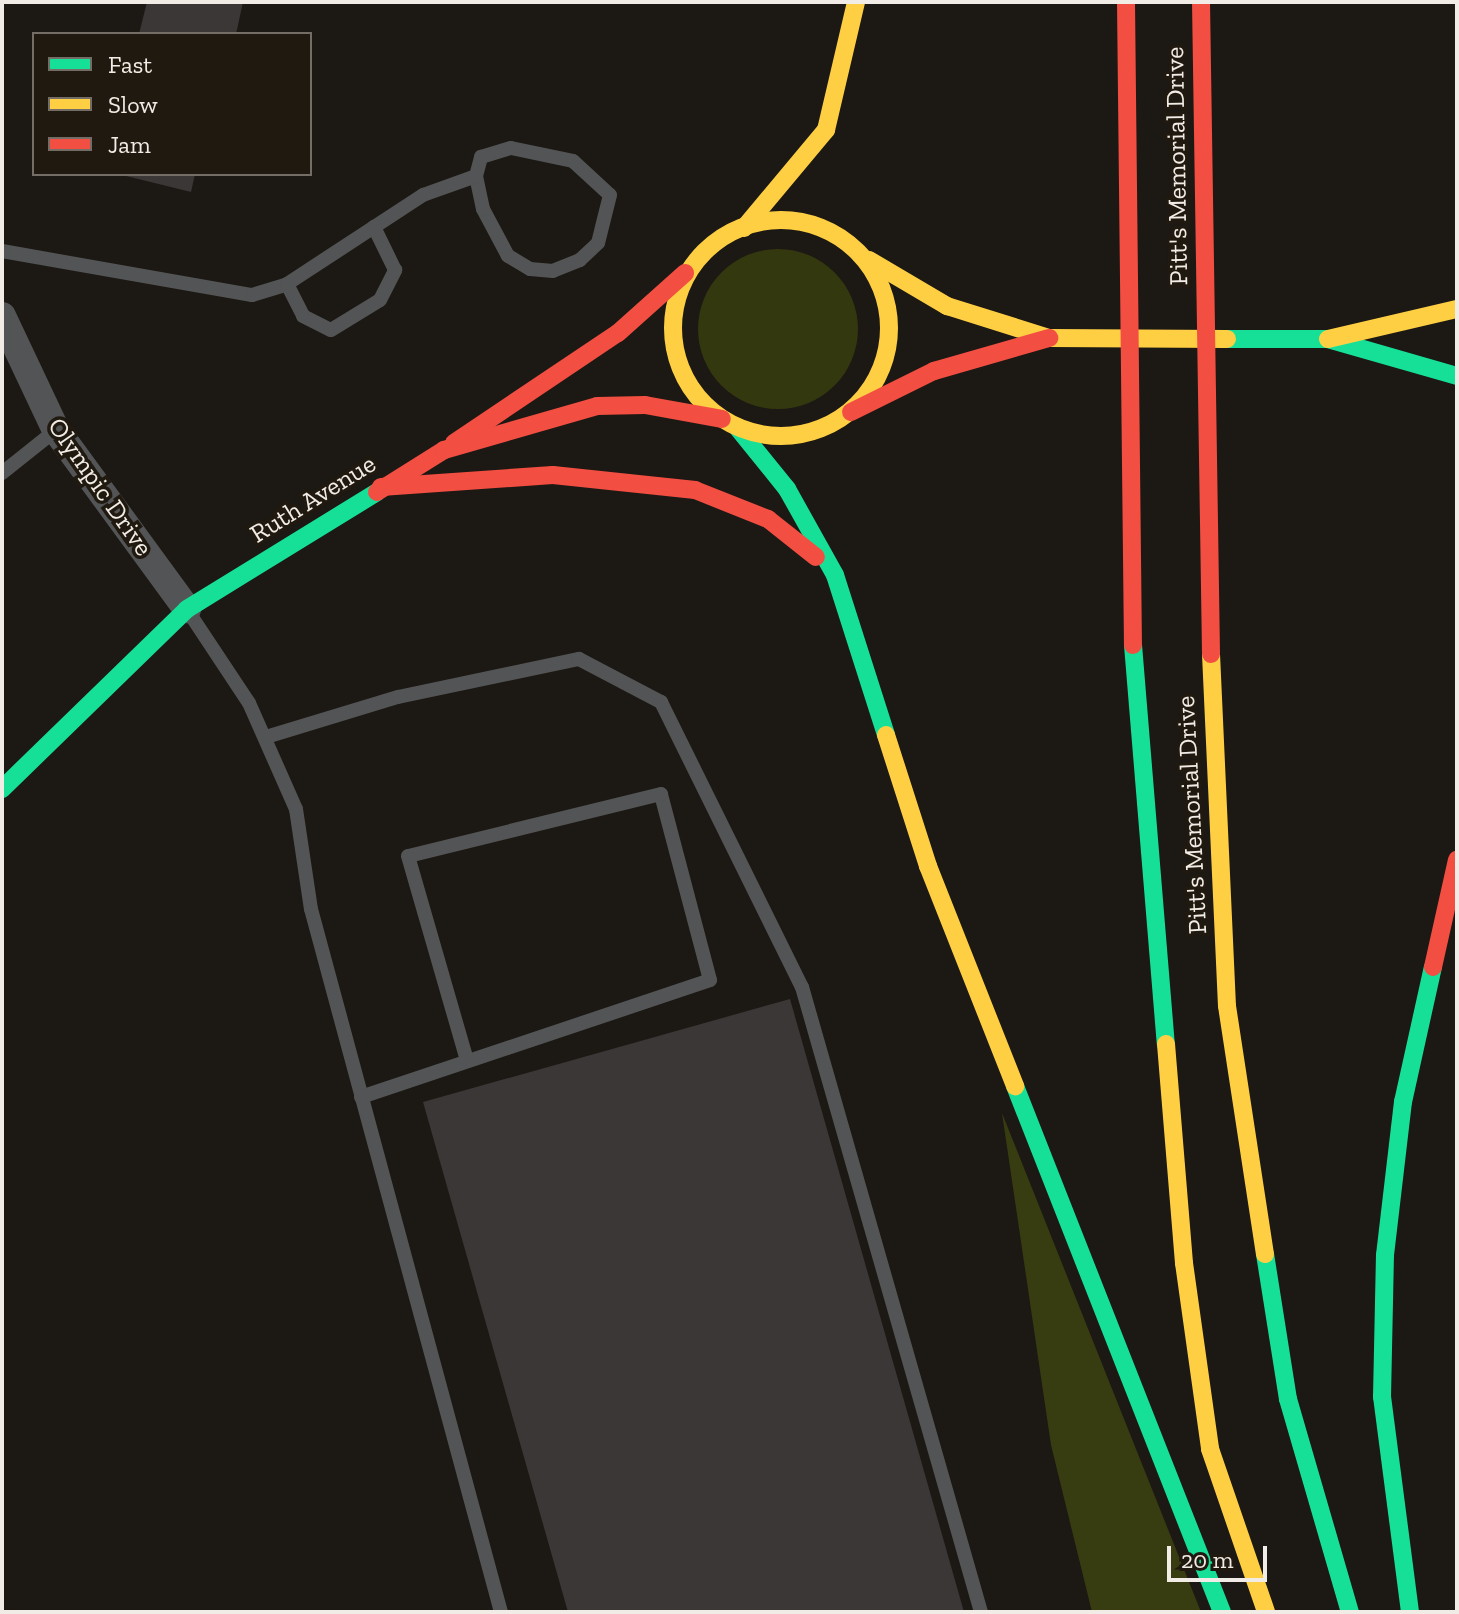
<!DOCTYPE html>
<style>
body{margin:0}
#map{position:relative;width:1459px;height:1614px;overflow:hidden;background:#1c1814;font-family:"Zilla Slab",serif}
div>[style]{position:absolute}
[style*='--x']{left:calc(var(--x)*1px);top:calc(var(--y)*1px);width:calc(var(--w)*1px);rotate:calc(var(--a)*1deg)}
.green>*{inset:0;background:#34380f}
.round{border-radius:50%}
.forest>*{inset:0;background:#383c11}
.building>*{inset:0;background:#3a3736}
.lane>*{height:14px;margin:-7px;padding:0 7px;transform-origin:7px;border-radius:7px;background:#535455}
.street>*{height:28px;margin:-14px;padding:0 14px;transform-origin:14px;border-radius:14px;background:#535455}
.fast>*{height:18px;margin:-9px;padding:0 9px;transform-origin:9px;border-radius:9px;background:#16e098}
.slow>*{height:18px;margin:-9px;padding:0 9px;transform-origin:9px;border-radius:9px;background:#ffcf43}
.slow>.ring{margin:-9px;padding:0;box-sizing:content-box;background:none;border:18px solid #ffcf43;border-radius:50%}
.jam>*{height:18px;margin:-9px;padding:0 9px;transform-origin:9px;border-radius:9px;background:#f24e42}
span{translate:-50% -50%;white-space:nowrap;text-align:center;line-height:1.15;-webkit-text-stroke:7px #201910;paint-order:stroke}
.street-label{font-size:26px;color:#f1ece6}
.frame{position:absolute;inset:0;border:4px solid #f1ece6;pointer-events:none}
.legend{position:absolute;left:32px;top:32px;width:280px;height:144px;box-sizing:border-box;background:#201910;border:2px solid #746d66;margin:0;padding:10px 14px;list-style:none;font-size:24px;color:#f1ece6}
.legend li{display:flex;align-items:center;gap:16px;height:40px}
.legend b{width:40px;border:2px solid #746d66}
.scale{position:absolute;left:1167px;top:1546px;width:100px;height:36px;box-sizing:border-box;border:4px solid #f1ece6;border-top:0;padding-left:10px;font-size:24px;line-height:28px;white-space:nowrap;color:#f1ece6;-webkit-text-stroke:6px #201910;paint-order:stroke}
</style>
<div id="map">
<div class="green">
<i class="round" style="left:698px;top:249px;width:160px;height:160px"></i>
</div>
<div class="forest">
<i style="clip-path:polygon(1002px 1113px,1201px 1612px,1092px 1612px,1051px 1445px)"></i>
</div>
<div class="building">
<i style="clip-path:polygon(147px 2px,243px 2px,236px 34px,139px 34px)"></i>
<i style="clip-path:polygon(118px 174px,195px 174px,191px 192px)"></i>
<i style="clip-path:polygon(790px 999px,964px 1612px,568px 1612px,423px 1102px)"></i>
</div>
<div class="lane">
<i style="--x:511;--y:148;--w:63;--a:11.8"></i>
<i style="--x:573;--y:161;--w:50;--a:42.6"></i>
<i style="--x:610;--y:195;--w:49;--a:104"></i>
<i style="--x:598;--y:243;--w:25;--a:137"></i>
<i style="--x:580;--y:260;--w:29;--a:158"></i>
<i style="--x:553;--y:271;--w:23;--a:-175"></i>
<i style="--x:530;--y:269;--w:26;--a:-149"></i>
<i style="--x:508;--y:256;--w:53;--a:-118"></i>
<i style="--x:483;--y:209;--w:34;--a:-102"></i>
<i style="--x:476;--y:176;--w:20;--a:-75"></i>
<i style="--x:481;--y:157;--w:31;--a:-17"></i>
<i style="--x:2;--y:251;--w:254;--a:10"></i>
<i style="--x:252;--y:295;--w:37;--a:-17"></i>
<i style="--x:287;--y:284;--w:163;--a:-33.2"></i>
<i style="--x:423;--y:195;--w:56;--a:-19.7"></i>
<i style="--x:287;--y:284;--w:36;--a:63"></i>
<i style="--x:303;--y:316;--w:31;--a:27"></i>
<i style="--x:331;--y:330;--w:57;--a:-31.5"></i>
<i style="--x:380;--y:300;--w:34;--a:-63"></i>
<i style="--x:395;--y:270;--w:48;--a:-116"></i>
<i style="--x:2;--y:473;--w:69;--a:-38.5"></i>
<i style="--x:188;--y:611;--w:110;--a:56.5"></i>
<i style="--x:249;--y:703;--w:116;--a:66.1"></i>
<i style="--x:296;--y:809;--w:101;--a:81.5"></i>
<i style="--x:311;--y:909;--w:728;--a:74.88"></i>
<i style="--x:266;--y:737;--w:138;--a:-16.9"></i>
<i style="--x:398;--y:697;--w:185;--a:-11.9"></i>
<i style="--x:579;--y:659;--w:93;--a:27.7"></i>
<i style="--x:661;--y:702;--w:318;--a:63.7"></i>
<i style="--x:802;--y:987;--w:650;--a:74.02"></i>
<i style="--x:361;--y:1097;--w:368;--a:-18.5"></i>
<i style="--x:710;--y:980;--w:192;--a:-104.8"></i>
<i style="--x:661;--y:794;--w:260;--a:166.2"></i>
<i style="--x:408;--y:856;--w:209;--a:73.9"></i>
</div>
<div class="street">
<i style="--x:2;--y:316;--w:126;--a:64.7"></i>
<i style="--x:56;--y:430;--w:222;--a:53.8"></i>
</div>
<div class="fast">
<i style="--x:1227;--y:339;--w:101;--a:0"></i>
<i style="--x:1328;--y:339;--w:134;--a:16"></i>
<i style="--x:737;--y:427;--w:80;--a:51.1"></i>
<i style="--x:787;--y:489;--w:98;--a:60.8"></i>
<i style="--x:835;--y:575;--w:168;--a:72.3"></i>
<i style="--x:1133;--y:645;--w:400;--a:85.3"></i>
<i style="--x:2;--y:789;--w:258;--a:-44.2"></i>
<i style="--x:187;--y:609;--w:223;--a:-31.6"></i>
<i style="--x:1015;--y:1086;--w:565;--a:68.52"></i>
<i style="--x:1265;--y:1254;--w:147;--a:81"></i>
<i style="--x:1288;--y:1399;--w:222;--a:73.8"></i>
<i style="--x:1410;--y:1612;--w:217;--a:-97.4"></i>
<i style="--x:1382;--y:1397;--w:142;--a:-88.8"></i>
<i style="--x:1385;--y:1255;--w:154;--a:-83.3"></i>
<i style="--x:1403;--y:1102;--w:138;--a:-77.5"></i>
</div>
<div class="slow">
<i class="ring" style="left:673px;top:220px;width:198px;height:198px"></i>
<i style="--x:744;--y:228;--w:128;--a:-50.1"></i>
<i style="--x:826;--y:130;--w:131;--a:-76.8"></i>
<i style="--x:869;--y:260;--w:91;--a:30.5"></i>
<i style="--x:947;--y:306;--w:107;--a:17.4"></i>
<i style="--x:1049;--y:338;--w:178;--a:0.3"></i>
<i style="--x:1328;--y:339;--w:132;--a:-13.1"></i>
<i style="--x:1211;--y:654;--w:352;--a:87.4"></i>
<i style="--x:1227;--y:1006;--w:251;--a:81.3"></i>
<i style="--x:886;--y:735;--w:138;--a:72.2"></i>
<i style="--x:928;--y:866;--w:237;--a:68.4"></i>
<i style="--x:1166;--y:1044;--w:220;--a:85.3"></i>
<i style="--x:1184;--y:1263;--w:188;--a:82"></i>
<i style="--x:1210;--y:1449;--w:172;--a:71"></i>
</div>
<div class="jam">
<i style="--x:1126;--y:2;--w:643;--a:89.38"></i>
<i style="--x:1201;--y:2;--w:652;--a:89.12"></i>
<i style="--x:851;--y:412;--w:93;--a:-26.3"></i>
<i style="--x:934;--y:371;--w:120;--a:-16"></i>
<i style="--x:454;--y:443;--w:197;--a:-33.9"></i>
<i style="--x:618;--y:333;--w:90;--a:-41.8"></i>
<i style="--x:381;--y:487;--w:172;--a:-4"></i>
<i style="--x:553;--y:475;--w:143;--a:6"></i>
<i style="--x:695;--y:490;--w:79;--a:21.7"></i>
<i style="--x:768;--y:519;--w:61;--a:38.4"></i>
<i style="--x:377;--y:492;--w:79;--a:-32.1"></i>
<i style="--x:444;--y:450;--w:159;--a:-16"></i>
<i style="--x:597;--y:406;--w:48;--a:-1.2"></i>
<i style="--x:645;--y:405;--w:78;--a:10.3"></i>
<i style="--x:1433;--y:967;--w:110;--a:-77.4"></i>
</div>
<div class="street-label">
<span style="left:1177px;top:166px;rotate:-91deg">Pitt's Memorial Drive</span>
<span style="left:100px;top:487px;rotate:55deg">Olympic Drive</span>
<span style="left:313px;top:499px;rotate:-32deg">Ruth Avenue</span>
<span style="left:1192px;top:815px;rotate:-93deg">Pitt's Memorial Drive</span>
</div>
<div class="frame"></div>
<ul class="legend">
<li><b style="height:10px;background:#16e098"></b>Fast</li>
<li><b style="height:10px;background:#ffcf43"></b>Slow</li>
<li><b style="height:10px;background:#f24e42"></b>Jam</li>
</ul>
<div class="scale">20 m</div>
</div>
